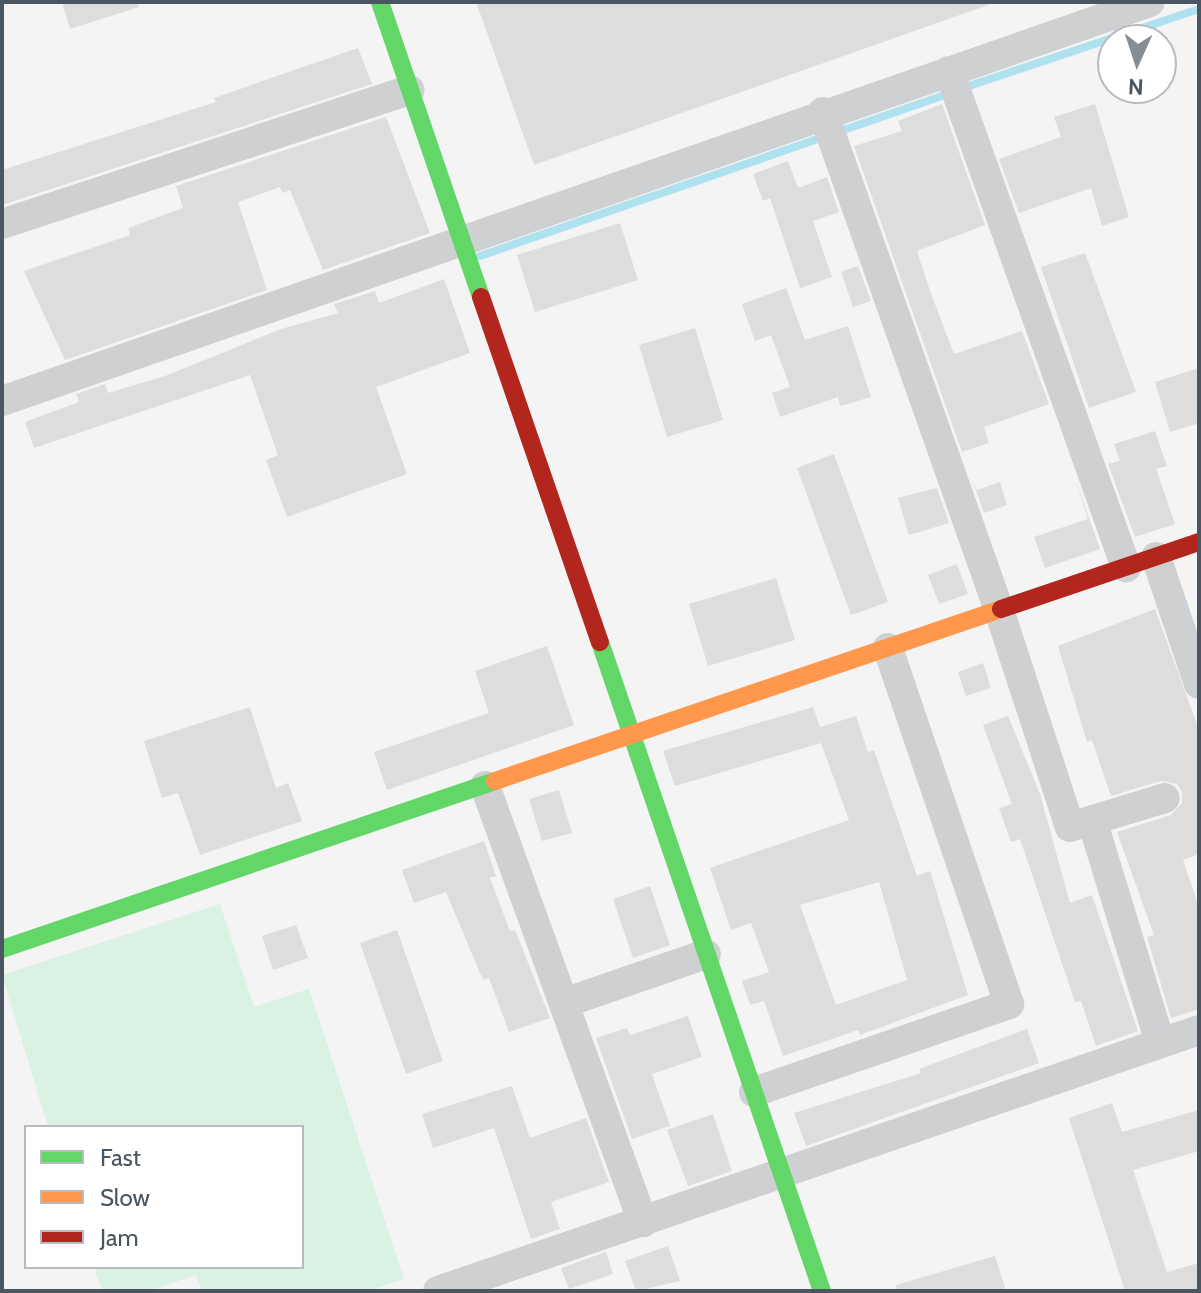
<!DOCTYPE html>
<style>
body{margin:0}
#map{position:relative;width:1201px;height:1293px;overflow:hidden;background:#f4f4f4;font-family:Cabin,sans-serif}
div>[style]{position:absolute}
[style*='--x']{left:calc(var(--x)*1px);top:calc(var(--y)*1px);width:calc(var(--w)*1px);rotate:calc(var(--a)*1deg)}
.green>*{inset:0;background:#d9f2e3}
.stream>*{height:8px;margin:-4px;padding:0 4px;transform-origin:4px;border-radius:4px;background:#aee2f0}
.building>*{inset:0;background:#ddddde}
.street>*{height:30px;margin:-15px;padding:0 15px;transform-origin:15px;border-radius:15px;background:#ced0d2}
.fast>*{height:18px;margin:-9px;padding:0 9px;transform-origin:9px;border-radius:9px;background:#63d668}
.slow>*{height:18px;margin:-9px;padding:0 9px;transform-origin:9px;border-radius:9px;background:#ff974d}
.jam>*{height:18px;margin:-9px;padding:0 9px;transform-origin:9px;border-radius:9px;background:#b3261e}
span{translate:-50% -50%;white-space:nowrap;text-align:center;line-height:1.15;-webkit-text-stroke:8px #fff;paint-order:stroke}
.frame{position:absolute;inset:0;border:4px solid #4a5661;pointer-events:none}
.legend{position:absolute;left:24px;top:1125px;width:280px;height:144px;box-sizing:border-box;background:#fff;border:2px solid #b7bbc0;margin:0;padding:10px 14px;list-style:none;font-size:24px;color:#4a5661}
.legend li{display:flex;align-items:center;gap:16px;height:40px}
.legend b{width:40px;border:2px solid #b7bbc0}
.north{position:absolute;left:1097px;top:24px;width:80px;height:80px;box-sizing:border-box;background:#fff;border:2px solid #b7bbc0;border-radius:50%;rotate:183deg;font-size:22px;font-weight:700;line-height:32px;text-align:center;color:#4a5661}
.north::after{content:'';display:block;margin:auto;width:28px;height:36px;background:#868d94;clip-path:polygon(50% 0,100% 100%,50% 72%,0 100%)}
</style>
<div id="map">
<div class="green">
<i style="clip-path:polygon(220px 904px,254px 1007px,309px 989px,404px 1279px,367px 1291px,202px 1291px,196px 1275px,148px 1291px,102px 1291px,94px 1267px,302px 1267px,302px 1127px,48px 1127px,2px 975px)"></i>
</div>
<div class="stream">
<i style="--x:963;--y:88;--w:249;--a:-18.5"></i>
<i style="--x:480;--y:256;--w:498;--a:-19.1"></i>
</div>
<div class="building">
<i style="clip-path:polygon(62px 2px,138px 2px,139px 7px,70px 29px)"></i>
<i style="clip-path:polygon(476px 2px,988px 2px,988px 5px,534px 165px)"></i>
<i style="clip-path:polygon(358px 48px,372px 84px,2px 205px,2px 170px,216px 102px,214px 98px)"></i>
<i style="clip-path:polygon(942px 104px,985px 225px,917px 251px,930px 291px,954px 354px,1022px 331px,1049px 404px,984px 427px,989px 443px,962px 452px,854px 146px,902px 131px,898px 121px)"></i>
<i style="clip-path:polygon(1095px 104px,1129px 217px,1102px 226px,1091px 188px,1019px 213px,999px 159px,1061px 137px,1054px 117px)"></i>
<i style="clip-path:polygon(386px 117px,430px 233px,323px 270px,290px 190px,282px 193px,280px 187px,238px 202px,267px 290px,65px 360px,24px 271px,130px 235px,128px 228px,183px 208px,176px 186px)"></i>
<i style="clip-path:polygon(788px 161px,798px 188px,827px 177px,839px 212px,813px 221px,832px 277px,800px 288px,770px 198px,763px 201px,753px 174px)"></i>
<i style="clip-path:polygon(620px 223px,638px 280px,535px 312px,517px 255px)"></i>
<i style="clip-path:polygon(1085px 253px,1136px 392px,1089px 408px,1041px 267px)"></i>
<i style="clip-path:polygon(858px 266px,871px 301px,853px 307px,841px 272px)"></i>
<i style="clip-path:polygon(444px 279px,470px 353px,376px 387px,407px 474px,287px 517px,266px 460px,278px 455px,250px 375px,34px 448px,25px 422px,79px 402px,76px 394px,105px 384px,108px 393px,165px 376px,281px 329px,338px 313px,334px 304px,375px 291px,379px 303px)"></i>
<i style="clip-path:polygon(786px 288px,805px 340px,848px 326px,871px 397px,840px 406px,838px 397px,780px 417px,772px 393px,790px 387px,771px 335px,755px 341px,742px 304px)"></i>
<i style="clip-path:polygon(695px 328px,723px 420px,667px 437px,639px 345px)"></i>
<i style="clip-path:polygon(1199px 368px,1199px 423px,1170px 432px,1155px 382px)"></i>
<i style="clip-path:polygon(1155px 431px,1167px 466px,1156px 469px,1175px 524px,1135px 537px,1108px 464px,1120px 461px,1114px 444px)"></i>
<i style="clip-path:polygon(834px 454px,888px 602px,851px 615px,797px 468px)"></i>
<i style="clip-path:polygon(972px 479px,977px 490px,1000px 482px,1007px 505px,984px 513px)"></i>
<i style="clip-path:polygon(1076px 481px,1100px 549px,1045px 568px,1034px 537px,1088px 519px)"></i>
<i style="clip-path:polygon(937px 488px,949px 523px,909px 535px,898px 498px)"></i>
<i style="clip-path:polygon(957px 564px,968px 594px,939px 604px,928px 575px)"></i>
<i style="clip-path:polygon(776px 578px,795px 640px,708px 666px,689px 604px)"></i>
<i style="clip-path:polygon(1155px 609px,1199px 730px,1199px 854px,1183px 860px,1199px 907px,1199px 1009px,1171px 1018px,1147px 937px,1154px 935px,1117px 832px,1171px 815px,1182px 803px,1182px 792px,1177px 784px,1161px 781px,1111px 796px,1092px 740px,1087px 742px,1058px 646px)"></i>
<i style="clip-path:polygon(547px 646px,574px 725px,387px 790px,374px 752px,489px 713px,475px 671px)"></i>
<i style="clip-path:polygon(983px 663px,991px 688px,966px 696px,958px 672px)"></i>
<i style="clip-path:polygon(250px 707px,276px 788px,288px 783px,302px 821px,200px 855px,178px 793px,162px 798px,144px 741px)"></i>
<i style="clip-path:polygon(evenodd,813px 707px,820px 727px,856px 716px,868px 752px,874px 750px,917px 876px,930px 871px,968px 995px,860px 1035px,858px 1030px,783px 1056px,764px 1001px,750px 1005px,742px 981px,769px 972px,751px 923px,731px 930px,710px 868px,849px 820px,821px 743px,675px 786px,663px 751px,813px 707px,879px 882px,907px 980px,836px 1005px,800px 905px,879px 882px)"></i>
<i style="clip-path:polygon(1008px 716px,1040px 794px,1070px 903px,1092px 895px,1138px 1031px,1096px 1046px,1081px 1001px,1075px 1002px,1020px 839px,1011px 842px,999px 808px,1012px 804px,983px 725px)"></i>
<i style="clip-path:polygon(559px 790px,572px 833px,542px 841px,529px 799px)"></i>
<i style="clip-path:polygon(484px 841px,496px 876px,490px 878px,510px 931px,515px 930px,550px 1018px,509px 1032px,489px 978px,483px 980px,446px 892px,414px 903px,402px 870px)"></i>
<i style="clip-path:polygon(650px 886px,670px 945px,633px 958px,613px 899px)"></i>
<i style="clip-path:polygon(296px 925px,308px 958px,273px 970px,262px 936px)"></i>
<i style="clip-path:polygon(397px 930px,443px 1061px,406px 1074px,360px 943px)"></i>
<i style="clip-path:polygon(688px 1016px,702px 1057px,652px 1074px,670px 1126px,632px 1139px,596px 1038px,627px 1028px,630px 1035px)"></i>
<i style="clip-path:polygon(1027px 1029px,1039px 1063px,806px 1146px,794px 1113px,921px 1073px,919px 1069px)"></i>
<i style="clip-path:polygon(512px 1086px,530px 1138px,586px 1118px,609px 1182px,551px 1202px,560px 1229px,531px 1239px,494px 1128px,433px 1148px,422px 1114px)"></i>
<i style="clip-path:polygon(1112px 1103px,1122px 1132px,1199px 1110px,1199px 1151px,1133px 1170px,1167px 1272px,1199px 1263px,1199px 1291px,1125px 1291px,1069px 1118px)"></i>
<i style="clip-path:polygon(713px 1114px,732px 1171px,688px 1186px,667px 1130px)"></i>
<i style="clip-path:polygon(668px 1246px,680px 1281px,636px 1291px,625px 1261px)"></i>
<i style="clip-path:polygon(606px 1252px,613px 1274px,569px 1289px,561px 1268px)"></i>
<i style="clip-path:polygon(995px 1256px,1006px 1291px,897px 1291px,896px 1285px)"></i>
</div>
<div class="street">
<i style="--x:949;--y:71;--w:527;--a:70.36"></i>
<i style="--x:823;--y:112;--w:528;--a:70.54"></i>
<i style="--x:999;--y:610;--w:228;--a:71.9"></i>
<i style="--x:1070;--y:827;--w:99;--a:-17"></i>
<i style="--x:2;--y:224;--w:429;--a:-18.2"></i>
<i style="--x:2;--y:401;--w:1215;--a:-19.17"></i>
<i style="--x:1156;--y:557;--w:134;--a:71.3"></i>
<i style="--x:485;--y:786;--w:464;--a:70.1"></i>
<i style="--x:1092;--y:820;--w:233;--a:73"></i>
<i style="--x:564;--y:1003;--w:150;--a:-19"></i>
<i style="--x:754;--y:1092;--w:270;--a:-19"></i>
<i style="--x:1009;--y:1004;--w:376;--a:-108.8"></i>
<i style="--x:438;--y:1291;--w:805;--a:-18.93"></i>
</div>
<div class="fast">
<i style="--x:380;--y:2;--w:312;--a:71.1"></i>
<i style="--x:600;--y:642;--w:686;--a:71.12"></i>
<i style="--x:2;--y:949;--w:521;--a:-18.82"></i>
</div>
<div class="slow">
<i style="--x:495;--y:781;--w:534;--a:-18.77"></i>
</div>
<div class="jam">
<i style="--x:481;--y:297;--w:365;--a:71"></i>
<i style="--x:1001;--y:609;--w:209;--a:-18.7"></i>
</div>
<div class="frame"></div>
<ul class="legend">
<li><b style="height:10px;background:#63d668"></b>Fast</li>
<li><b style="height:10px;background:#ff974d"></b>Slow</li>
<li><b style="height:10px;background:#b3261e"></b>Jam</li>
</ul>
<div class="north">N</div>
</div>
